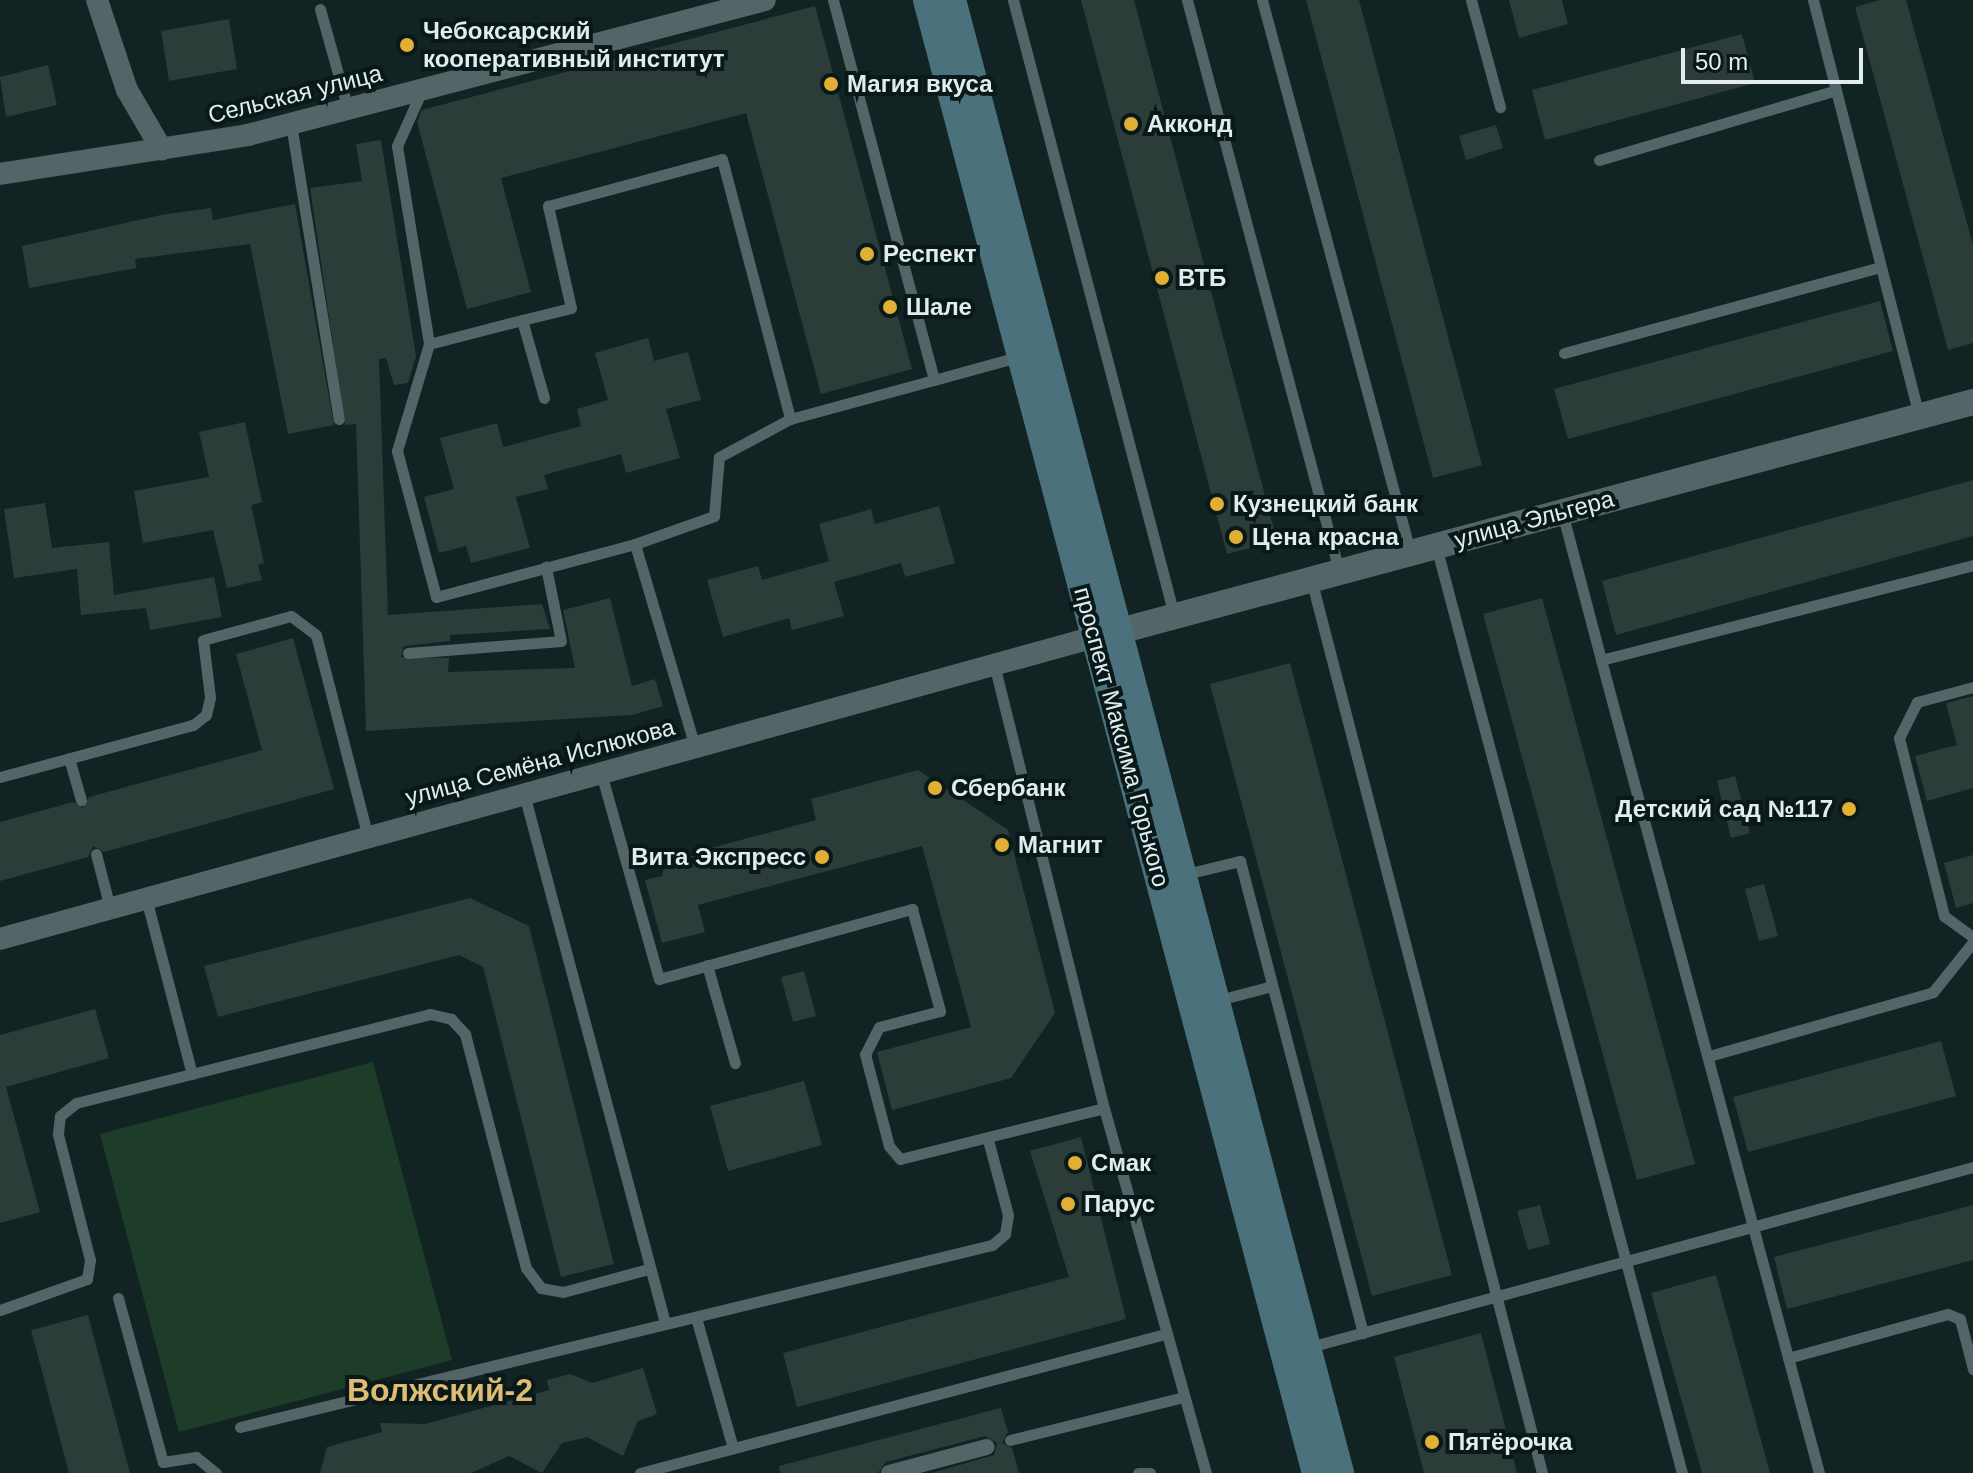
<!DOCTYPE html>
<meta charset="utf-8">
<style>
body{margin:0}
#map{position:relative;width:1973px;height:1473px;overflow:hidden;background:#122324;font-family:Helvetica,sans-serif}
div>[style]{position:absolute}
[style*='--x']{left:calc(var(--x)*1px);top:calc(var(--y)*1px);width:calc(var(--w)*1px);rotate:calc(var(--a)*1deg)}
.green>*{inset:0;background:#1d3d28}
.building>*{inset:0;background:#2c3c38}
.service>*{height:11px;margin:-5.5px;padding:0 5.5px;transform-origin:5.5px;border-radius:5.5px;background:#536566}
.pedestrian>*{height:16px;margin:-8px;padding:0 8px;transform-origin:8px;border-radius:8px;background:#536566}
.minor>*{height:22px;margin:-11px;padding:0 11px;transform-origin:11px;border-radius:11px;background:#536566}
.tertiary>*{height:26px;margin:-13px;padding:0 13px;transform-origin:13px;border-radius:13px;background:#536566}
.secondary>*{height:30px;margin:-15px;padding:0 15px;transform-origin:15px;border-radius:15px;background:#4b727c}
.dots>*{width:22px;height:22px;translate:-50% -50%;box-sizing:border-box;border:4px solid #09191a;border-radius:50%}
span{translate:-50% -50%;white-space:nowrap;text-align:center;line-height:1.15;-webkit-text-stroke:8px #09191a;paint-order:stroke}
.poi-label{font-size:24px;color:#e2eced;font-weight:700}
.left{translate:0 -50%;text-align:left}
.right{translate:-100% -50%;text-align:right}
.street-label{font-size:24px;color:#e2eced}
.district-label{font-size:32px;color:#dfbc73;font-weight:700}
.scale{position:absolute;left:1681px;top:48px;width:182px;height:36px;box-sizing:border-box;border:4px solid #e2eced;border-top:0;padding-left:10px;font-size:24px;line-height:28px;white-space:nowrap;color:#e2eced;-webkit-text-stroke:6px #09191a;paint-order:stroke}
</style>
<div id="map">
<div class="green">
<i style="clip-path:polygon(373px 1062px,452px 1360px,179px 1432px,100px 1134px)"></i>
</div>
<div class="building">
<i style="clip-path:polygon(1081px 0,1134px 0,1277px 541px,1227px 554px)"></i>
<i style="clip-path:polygon(1306px 0,1359px 0,1482px 465px,1433px 478px)"></i>
<i style="clip-path:polygon(1509px 0,1562px 0,1568px 24px,1519px 38px)"></i>
<i style="clip-path:polygon(1880px 0,1906px 0,1973px 245px,1973px 343px,1948px 350px,1855px 7px)"></i>
<i style="clip-path:polygon(815px 6px,912px 369px,821px 394px,746px 113px,501px 178px,531px 292px,467px 309px,417px 122px,422px 110px)"></i>
<i style="clip-path:polygon(229px 19px,237px 69px,169px 81px,161px 31px)"></i>
<i style="clip-path:polygon(1742px 34px,1755px 83px,1545px 140px,1532px 90px)"></i>
<i style="clip-path:polygon(48px 65px,57px 105px,6px 117px,0 77px)"></i>
<i style="clip-path:polygon(1496px 125px,1503px 148px,1466px 160px,1459px 136px)"></i>
<i style="clip-path:polygon(381px 140px,416px 356px,408px 383px,394px 385px,386px 358px,379px 359px,388px 615px,542px 604px,550px 629px,450px 635px,450px 641px,404px 646px,401px 657px,449px 658px,448px 672px,575px 668px,563px 610px,610px 598px,632px 686px,655px 679px,663px 706px,632px 715px,366px 731px,356px 424px,345px 425px,310px 188px,362px 181px,356px 144px)"></i>
<i style="clip-path:polygon(295px 204px,334px 425px,288px 434px,250px 244px,135px 259px,136px 268px,29px 288px,22px 246px,161px 215px,211px 208px,213px 220px)"></i>
<i style="clip-path:polygon(1880px 301px,1893px 351px,1568px 439px,1554px 389px)"></i>
<i style="clip-path:polygon(648px 338px,654px 361px,688px 352px,701px 400px,666px 409px,680px 458px,626px 473px,621px 454px,544px 475px,548px 489px,516px 497px,530px 548px,471px 563px,466px 546px,439px 553px,424px 497px,454px 489px,440px 438px,497px 423px,503px 447px,581px 426px,577px 409px,608px 400px,595px 353px)"></i>
<i style="clip-path:polygon(245px 422px,262px 502px,251px 505px,264px 563px,258px 565px,262px 580px,227px 588px,213px 530px,143px 543px,134px 491px,209px 477px,199px 432px)"></i>
<i style="clip-path:polygon(1973px 480px,1973px 536px,1616px 635px,1602px 581px)"></i>
<i style="clip-path:polygon(45px 503px,52px 548px,109px 542px,114px 595px,214px 577px,222px 617px,150px 630px,146px 608px,81px 615px,77px 569px,14px 578px,4px 509px)"></i>
<i style="clip-path:polygon(939px 506px,955px 563px,905px 577px,901px 563px,834px 582px,844px 616px,792px 630px,789px 618px,723px 637px,707px 580px,758px 566px,762px 580px,829px 561px,819px 524px,871px 509px,875px 524px)"></i>
<i style="clip-path:polygon(1542px 598px,1695px 1164px,1637px 1180px,1483px 614px)"></i>
<i style="clip-path:polygon(293px 638px,334px 789px,104px 852px,93px 846px,88px 857px,0 881px,0 822px,73px 802px,83px 808px,89px 797px,262px 750px,236px 654px)"></i>
<i style="clip-path:polygon(1290px 663px,1452px 1275px,1372px 1296px,1210px 684px)"></i>
<i style="clip-path:polygon(1973px 696px,1973px 788px,1927px 801px,1915px 756px,1957px 745px,1946px 703px)"></i>
<i style="clip-path:polygon(918px 770px,1008px 830px,1055px 1013px,1011px 1078px,892px 1110px,877px 1052px,971px 1027px,922px 846px,698px 905px,705px 932px,662px 943px,645px 880px,662px 876px,666px 860px,816px 820px,811px 799px)"></i>
<i style="clip-path:polygon(1735px 776px,1750px 833px,1731px 838px,1717px 781px)"></i>
<i style="clip-path:polygon(1973px 855px,1973px 903px,1956px 908px,1944px 863px)"></i>
<i style="clip-path:polygon(1764px 884px,1778px 936px,1759px 941px,1745px 889px)"></i>
<i style="clip-path:polygon(470px 898px,529px 926px,614px 1264px,561px 1277px,483px 967px,459px 955px,218px 1017px,204px 966px)"></i>
<i style="clip-path:polygon(804px 971px,816px 1016px,793px 1022px,781px 977px)"></i>
<i style="clip-path:polygon(95px 1009px,109px 1058px,6px 1087px,40px 1212px,0 1223px,0 1035px)"></i>
<i style="clip-path:polygon(1941px 1041px,1956px 1096px,1748px 1152px,1733px 1097px)"></i>
<i style="clip-path:polygon(804px 1081px,822px 1145px,728px 1171px,710px 1106px)"></i>
<i style="clip-path:polygon(1081px 1137px,1126px 1319px,797px 1407px,783px 1353px,1069px 1277px,1030px 1151px)"></i>
<i style="clip-path:polygon(1540px 1205px,1550px 1244px,1528px 1250px,1517px 1211px)"></i>
<i style="clip-path:polygon(1973px 1205px,1973px 1260px,1787px 1309px,1774px 1257px)"></i>
<i style="clip-path:polygon(1716px 1275px,1770px 1473px,1702px 1473px,1651px 1293px)"></i>
<i style="clip-path:polygon(88px 1315px,130px 1473px,69px 1473px,31px 1330px)"></i>
<i style="clip-path:polygon(1481px 1333px,1517px 1473px,1424px 1473px,1394px 1357px)"></i>
<i style="clip-path:polygon(643px 1368px,657px 1414px,638px 1421px,623px 1456px,587px 1437px,562px 1443px,542px 1473px,509px 1456px,471px 1473px,320px 1473px,327px 1447px,382px 1432px,380px 1423px,425px 1424px,549px 1390px,547px 1380px,570px 1374px,592px 1383px)"></i>
<i style="clip-path:polygon(1001px 1408px,1008px 1432px,1002px 1443px,1012px 1448px,1019px 1473px,932px 1473px,994px 1455px,997px 1443px,985px 1436px,886px 1462px,878px 1473px,780px 1473px,779px 1466px)"></i>
</div>
<div class="service">
<i style="--x:833;--y:0;--w:393;--a:75.1"></i>
<i style="--x:934;--y:380;--w:90;--a:-15.4"></i>
<i style="--x:1013;--y:0;--w:636;--a:75.33"></i>
<i style="--x:1187;--y:0;--w:591;--a:75.09"></i>
<i style="--x:1262;--y:0;--w:571;--a:74.97"></i>
<i style="--x:1471;--y:0;--w:111;--a:74.8"></i>
<i style="--x:1813;--y:0;--w:428;--a:75.7"></i>
<i style="--x:320;--y:9;--w:104;--a:74.4"></i>
<i style="--x:422;--y:90;--w:61;--a:114.1"></i>
<i style="--x:397;--y:146;--w:201;--a:80.8"></i>
<i style="--x:429;--y:344;--w:96;--a:-14.5"></i>
<i style="--x:522;--y:320;--w:81;--a:74.2"></i>
<i style="--x:291;--y:124;--w:299;--a:80.8"></i>
<i style="--x:1599;--y:160;--w:245;--a:-16.4"></i>
<i style="--x:522;--y:320;--w:50;--a:-13.8"></i>
<i style="--x:571;--y:308;--w:105;--a:-102.7"></i>
<i style="--x:548;--y:206;--w:180;--a:-15.1"></i>
<i style="--x:722;--y:159;--w:269;--a:75.3"></i>
<i style="--x:429;--y:344;--w:112;--a:106.7"></i>
<i style="--x:397;--y:451;--w:151;--a:75"></i>
<i style="--x:436;--y:597;--w:206;--a:-14.9"></i>
<i style="--x:1564;--y:353;--w:328;--a:-15.2"></i>
<i style="--x:1562;--y:512;--w:153;--a:75.2"></i>
<i style="--x:1601;--y:660;--w:384;--a:-14.3"></i>
<i style="--x:1436;--y:546;--w:959;--a:75.14"></i>
<i style="--x:1311;--y:579;--w:923;--a:75.51"></i>
<i style="--x:408;--y:653;--w:153;--a:-4.5"></i>
<i style="--x:561;--y:641;--w:76;--a:-101.5"></i>
<i style="--x:1601;--y:660;--w:842;--a:74.99"></i>
<i style="--x:994;--y:664;--w:457;--a:76.1"></i>
<i style="--x:1104;--y:1108;--w:379;--a:74.4"></i>
<i style="--x:1973;--y:687;--w:58;--a:165"></i>
<i style="--x:1917;--y:702;--w:40;--a:116.6"></i>
<i style="--x:1899;--y:738;--w:184;--a:75.8"></i>
<i style="--x:1944;--y:916;--w:36;--a:36"></i>
<i style="--x:695;--y:747;--w:212;--a:-106.5"></i>
<i style="--x:635;--y:544;--w:84;--a:-19.5"></i>
<i style="--x:714;--y:516;--w:59;--a:-85.2"></i>
<i style="--x:719;--y:457;--w:81;--a:-28.2"></i>
<i style="--x:790;--y:419;--w:149;--a:-15.2"></i>
<i style="--x:69;--y:758;--w:44;--a:74.1"></i>
<i style="--x:601;--y:773;--w:214;--a:74.3"></i>
<i style="--x:659;--y:979;--w:263;--a:-15.5"></i>
<i style="--x:912;--y:909;--w:106;--a:74.6"></i>
<i style="--x:940;--y:1011;--w:63;--a:165.3"></i>
<i style="--x:879;--y:1027;--w:30;--a:117"></i>
<i style="--x:865;--y:1054;--w:95;--a:75.4"></i>
<i style="--x:889;--y:1146;--w:17;--a:50"></i>
<i style="--x:900;--y:1159;--w:210;--a:-14"></i>
<i style="--x:0;--y:777;--w:200;--a:-15.1"></i>
<i style="--x:193;--y:725;--w:16;--a:-38"></i>
<i style="--x:206;--y:715;--w:18;--a:-77"></i>
<i style="--x:210;--y:697;--w:57;--a:-97"></i>
<i style="--x:203;--y:640;--w:91;--a:-15.3"></i>
<i style="--x:291;--y:616;--w:31;--a:37"></i>
<i style="--x:316;--y:635;--w:209;--a:75.6"></i>
<i style="--x:524;--y:794;--w:543;--a:75.07"></i>
<i style="--x:96;--y:854;--w:56;--a:75.5"></i>
<i style="--x:1182;--y:875;--w:60;--a:-13.6"></i>
<i style="--x:1240;--y:861;--w:488;--a:75.4"></i>
<i style="--x:146;--y:898;--w:182;--a:75.4"></i>
<i style="--x:707;--y:965;--w:102;--a:74.1"></i>
<i style="--x:1215;--y:1001;--w:59;--a:-14.7"></i>
<i style="--x:1709;--y:1056;--w:233;--a:-15.9"></i>
<i style="--x:1933;--y:992;--w:64;--a:-51.3"></i>
<i style="--x:118;--y:1298;--w:170;--a:74.7"></i>
<i style="--x:163;--y:1462;--w:33;--a:-9"></i>
<i style="--x:196;--y:1457;--w:26;--a:39"></i>
<i style="--x:0;--y:1310;--w:92;--a:-19.6"></i>
<i style="--x:87;--y:1279;--w:19;--a:-81"></i>
<i style="--x:90;--y:1260;--w:130;--a:-104.3"></i>
<i style="--x:58;--y:1134;--w:18;--a:-84"></i>
<i style="--x:60;--y:1116;--w:21;--a:-39"></i>
<i style="--x:76;--y:1103;--w:365;--a:-14.1"></i>
<i style="--x:430;--y:1014;--w:22;--a:13"></i>
<i style="--x:451;--y:1019;--w:21;--a:47"></i>
<i style="--x:465;--y:1034;--w:242;--a:75.4"></i>
<i style="--x:526;--y:1268;--w:25;--a:53"></i>
<i style="--x:541;--y:1288;--w:22;--a:10"></i>
<i style="--x:563;--y:1292;--w:88;--a:-15.1"></i>
<i style="--x:697;--y:1321;--w:132;--a:74.2"></i>
<i style="--x:1306;--y:1348;--w:691;--a:-15.18"></i>
<i style="--x:1788;--y:1358;--w:166;--a:-15.4"></i>
<i style="--x:1948;--y:1314;--w:13;--a:23"></i>
<i style="--x:1960;--y:1319;--w:52;--a:75.4"></i>
<i style="--x:240;--y:1427;--w:774;--a:-13.61"></i>
<i style="--x:992;--y:1245;--w:17;--a:-40"></i>
<i style="--x:1005;--y:1234;--w:19;--a:-81"></i>
<i style="--x:1008;--y:1215;--w:78;--a:-104.9"></i>
<i style="--x:1010;--y:1440;--w:179;--a:-13.9"></i>
<i style="--x:640;--y:1473;--w:543;--a:-14.83"></i>
<i style="--x:1138;--y:1473;--w:12;--a:0"></i>
</div>
<div class="pedestrian">
<i style="--x:889;--y:1473;--w:101;--a:-14.9"></i>
</div>
<div class="minor">
<i style="--x:97;--y:0;--w:95;--a:71.6"></i>
<i style="--x:127;--y:90;--w:69;--a:59.7"></i>
<i style="--x:0;--y:174;--w:251;--a:-8.9"></i>
<i style="--x:248;--y:135;--w:534;--a:-14.63"></i>
<i style="--x:0;--y:939;--w:1136;--a:-15.42"></i>
</div>
<div class="tertiary">
<i style="--x:1116;--y:632;--w:887;--a:-15.02"></i>
</div>
<div class="secondary">
<i style="--x:928;--y:0;--w:1523;--a:75.21"></i>
<i style="--x:951;--y:0;--w:1523;--a:75.24"></i>
</div>
<div class="dots">
<i style="left:407px;top:45px;background:#e3ae34"></i>
<i style="left:831px;top:84px;background:#e3ae34"></i>
<i style="left:1131px;top:124px;background:#e3ae34"></i>
<i style="left:867px;top:254px;background:#e3ae34"></i>
<i style="left:1162px;top:278px;background:#e3ae34"></i>
<i style="left:890px;top:307px;background:#e3ae34"></i>
<i style="left:1217px;top:504px;background:#e3ae34"></i>
<i style="left:1236px;top:537px;background:#e3ae34"></i>
<i style="left:935px;top:788px;background:#e3ae34"></i>
<i style="left:1849px;top:809px;background:#e3ae34"></i>
<i style="left:1002px;top:845px;background:#e3ae34"></i>
<i style="left:822px;top:857px;background:#e3ae34"></i>
<i style="left:1075px;top:1163px;background:#e3ae34"></i>
<i style="left:1068px;top:1204px;background:#e3ae34"></i>
<i style="left:1432px;top:1442px;background:#e3ae34"></i>
</div>
<div class="poi-label">
<span class="left" style="left:423px;top:45px">Чебоксарский<br>кооперативный институт</span>
<span class="left" style="left:847px;top:84px">Магия вкуса</span>
<span class="left" style="left:1147px;top:124px">Акконд</span>
<span class="left" style="left:883px;top:254px">Респект</span>
<span class="left" style="left:1178px;top:278px">ВТБ</span>
<span class="left" style="left:906px;top:307px">Шале</span>
<span class="left" style="left:1233px;top:504px">Кузнецкий банк</span>
<span class="left" style="left:1252px;top:537px">Цена красна</span>
<span class="left" style="left:951px;top:788px">Сбербанк</span>
<span class="right" style="left:1833px;top:809px">Детский сад №117</span>
<span class="left" style="left:1018px;top:845px">Магнит</span>
<span class="right" style="left:806px;top:857px">Вита Экспресс</span>
<span class="left" style="left:1091px;top:1163px">Смак</span>
<span class="left" style="left:1084px;top:1204px">Парус</span>
<span class="left" style="left:1448px;top:1442px">Пятёрочка</span>
</div>
<div class="street-label">
<span style="left:295px;top:94px;rotate:-14deg">Сельская улица</span>
<span style="left:1534px;top:519px;rotate:-15deg">улица Эльгера</span>
<span style="left:1122px;top:737px;rotate:75deg">проспект Максима Горького</span>
<span style="left:540px;top:762px;rotate:-15deg">улица Семёна Ислюкова</span>
</div>
<div class="district-label">
<span style="left:440px;top:1390px">Волжский-2</span>
</div>
<div class="scale">50 m</div>
</div>
